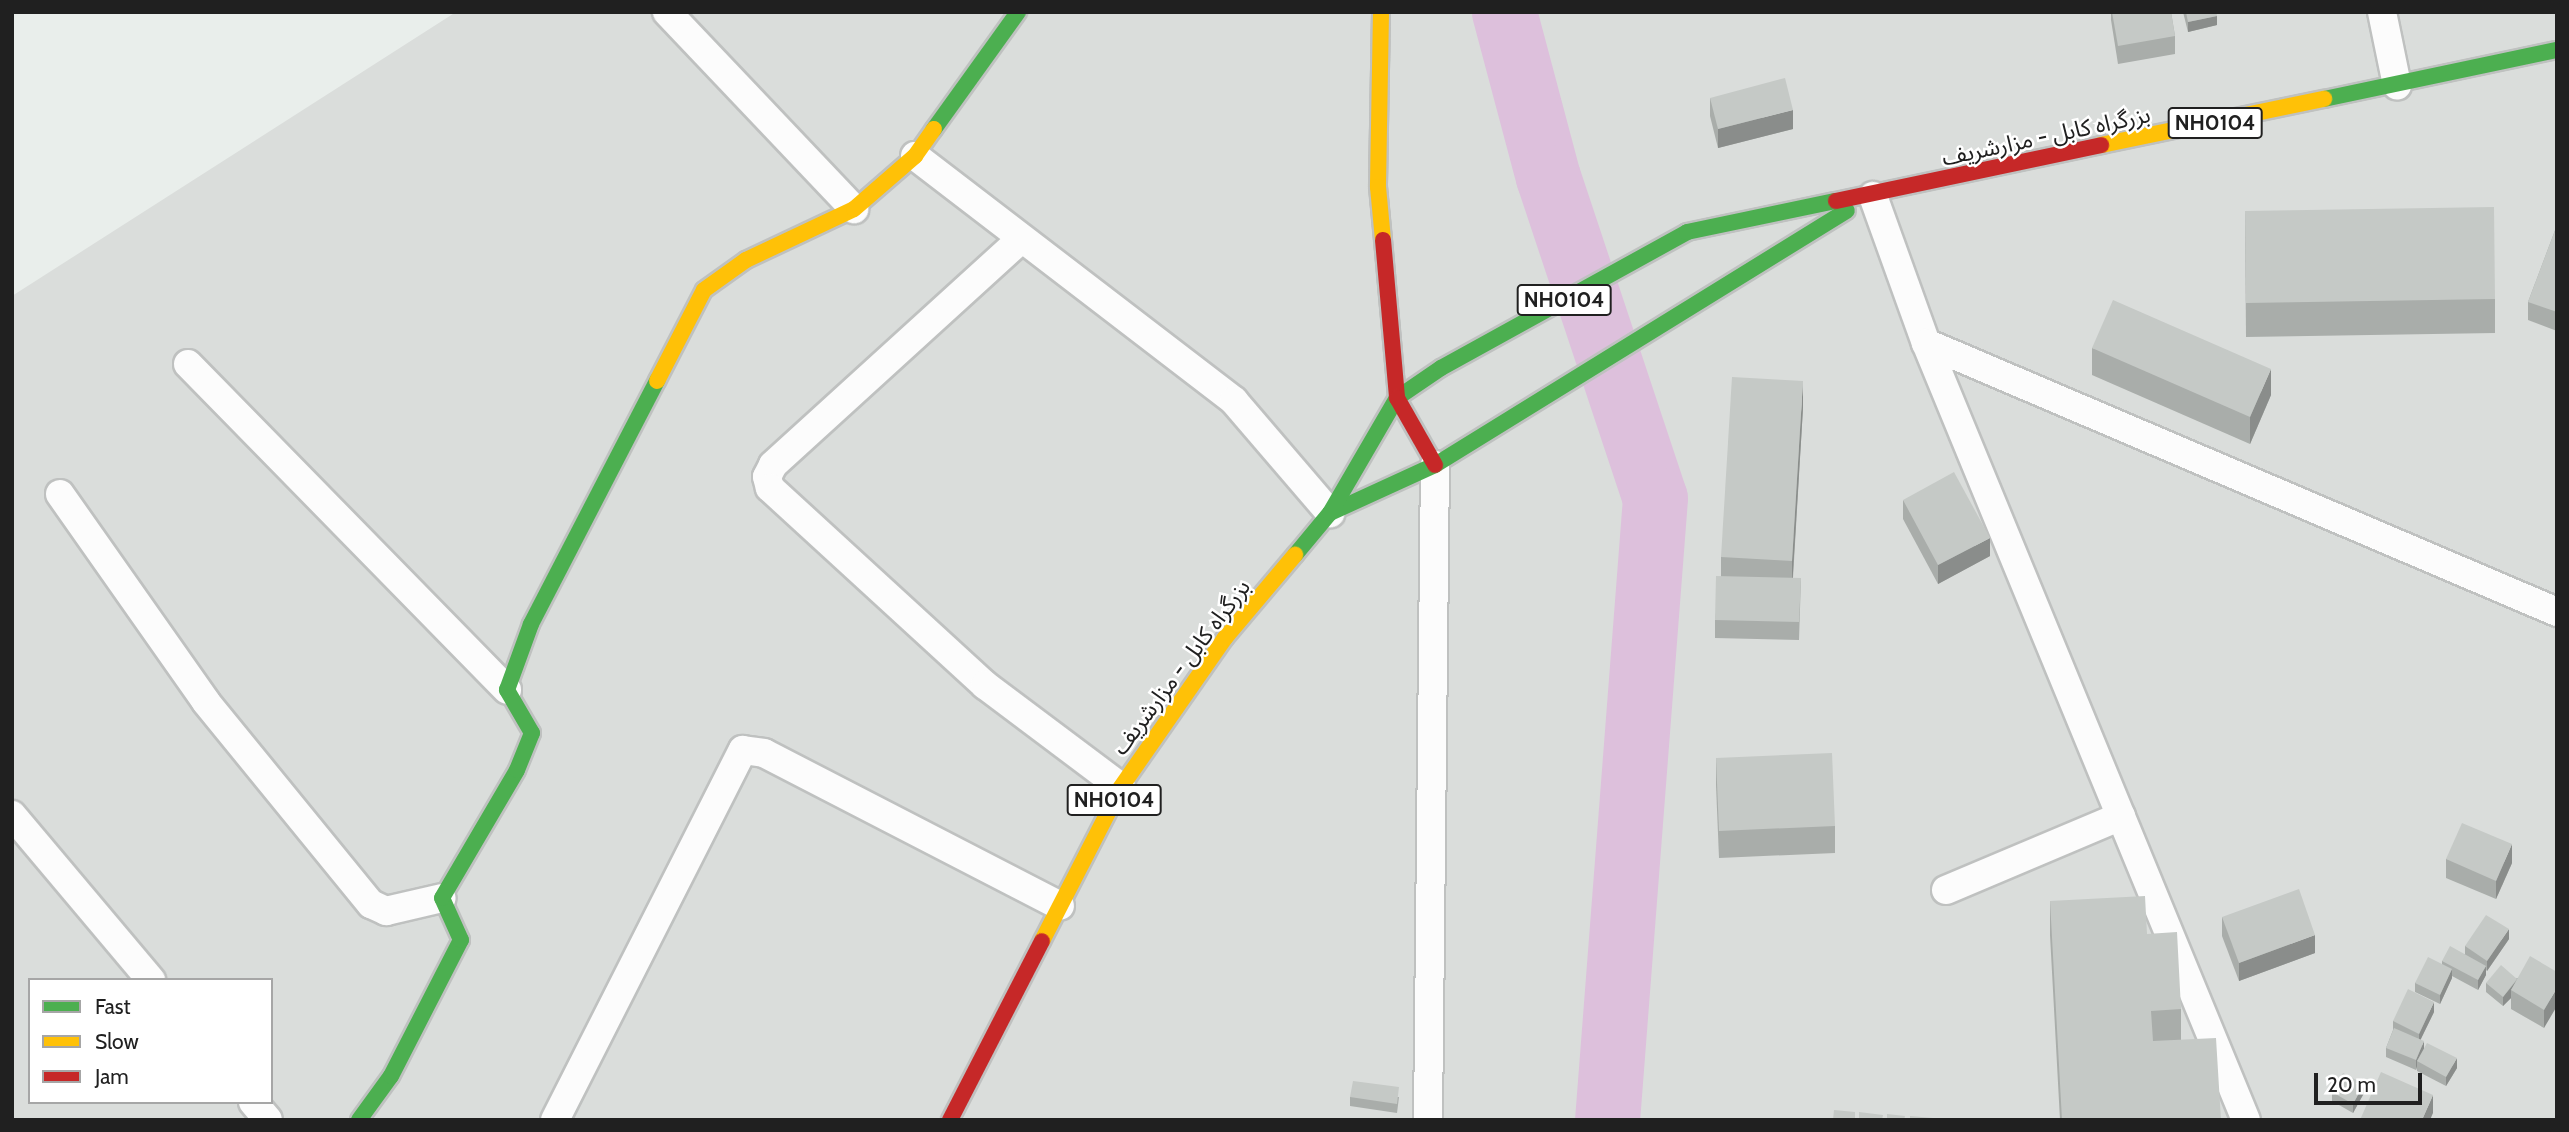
<!DOCTYPE html>
<meta charset="utf-8">
<style>
body{margin:0}
#map{position:relative;width:2569px;height:1132px;overflow:hidden;background:#e9eeeb;font-family:Cabin,"Noto Sans Arabic",sans-serif}
div>[style]{position:absolute}
[style*='--x']{left:calc(var(--x)*1px);top:calc(var(--y)*1px);width:calc(var(--w)*1px);rotate:calc(var(--a)*1deg)}
.residential>*{inset:0;background:#dadddb}
.river>*{height:65px;margin:-32.5px;padding:0 32.5px;transform-origin:32.5px;border-radius:32.5px;background:#ddc0dc}
.roads{filter:drop-shadow(2px 0 #bfc1c0) drop-shadow(-2px 0 #bfc1c0) drop-shadow(0 2px #bfc1c0) drop-shadow(0 -2px #bfc1c0)}
.street>*{height:28px;margin:-14px;padding:0 14px;transform-origin:14px;border-radius:14px;background:#fcfcfc}
.fast>*{height:16px;margin:-8px;padding:0 8px;transform-origin:8px;border-radius:8px;background:#4caf50}
.slow>*{height:16px;margin:-8px;padding:0 8px;transform-origin:8px;border-radius:8px;background:#ffc107}
.jam>*{height:16px;margin:-8px;padding:0 8px;transform-origin:8px;border-radius:8px;background:#c62828}
.wall>*{inset:0;background:#a9adaa}
.shaded-wall>*{inset:0;background:#8a8d8b}
.building>*{inset:0;background:#c5c9c6}
span{translate:-50% -50%;white-space:nowrap;text-align:center;line-height:1.15;-webkit-text-stroke:5px #fff;paint-order:stroke}
.shield-label span{padding:2px 5px;background:#fff;border:2px solid;border-radius:5px;-webkit-text-stroke-width:0}
.shield-label{font-size:21px;color:#202020;font-weight:700}
.street-label{font-size:23px;color:#202020}
.frame{position:absolute;inset:0;border:14px solid #202020;pointer-events:none}
.legend{position:absolute;left:28px;top:978px;width:245px;height:126px;box-sizing:border-box;background:#fff;border:2px solid #a6a6a6;margin:0;padding:9px 12px;list-style:none;font-size:21px;color:#202020}
.legend li{display:flex;align-items:center;gap:14px;height:35px}
.legend b{width:35px;border:2px solid #a6a6a6}
.scale{position:absolute;left:2314px;top:1073px;width:108px;height:32px;box-sizing:border-box;border:4px solid #202020;border-top:0;padding-left:9px;font-size:21px;line-height:24px;white-space:nowrap;color:#202020;-webkit-text-stroke:5px #fff;paint-order:stroke}
</style>
<div id="map">
<div class="residential">
<i style="clip-path:polygon(evenodd,456px 12px,2557px 12px,2557px 1120px,12px 1120px,12px 296px,456px 12px,30px 980px,271px 980px,271px 1102px,30px 1102px,30px 980px)"></i>
</div>
<div class="river">
<i style="--x:1504;--y:12;--w:171;--a:75.1"></i>
<i style="--x:1548;--y:177;--w:338;--a:71.6"></i>
<i style="--x:1655;--y:498;--w:624;--a:94.41"></i>
</div>
<div class="roads">
<div class="street">
<i style="--x:667;--y:12;--w:272;--a:46.5"></i>
<i style="--x:2382;--y:12;--w:75;--a:78.4"></i>
<i style="--x:915;--y:156;--w:402;--a:37.5"></i>
<i style="--x:1234;--y:401;--w:148;--a:49.4"></i>
<i style="--x:1873;--y:196;--w:156;--a:70.2"></i>
<i style="--x:1926;--y:343;--w:840;--a:67.62"></i>
<i style="--x:1020;--y:240;--w:334;--a:137.7"></i>
<i style="--x:773;--y:465;--w:13;--a:117"></i>
<i style="--x:767;--y:477;--w:11;--a:75"></i>
<i style="--x:770;--y:488;--w:292;--a:42.5"></i>
<i style="--x:985;--y:685;--w:170;--a:36.9"></i>
<i style="--x:1926;--y:343;--w:686;--a:23.09"></i>
<i style="--x:188;--y:364;--w:456;--a:45.6"></i>
<i style="--x:60;--y:494;--w:254;--a:54.9"></i>
<i style="--x:206;--y:702;--w:261;--a:50.8"></i>
<i style="--x:371;--y:904;--w:17;--a:25"></i>
<i style="--x:386;--y:911;--w:57;--a:-13.1"></i>
<i style="--x:12;--y:815;--w:216;--a:49.9"></i>
<i style="--x:1946;--y:890;--w:190;--a:-22.9"></i>
<i style="--x:253;--y:1102;--w:23;--a:50"></i>
<i style="--x:555;--y:1120;--w:415;--a:-63.1"></i>
<i style="--x:743;--y:750;--w:21;--a:8"></i>
<i style="--x:764;--y:753;--w:333;--a:27.3"></i>
<i style="--x:1428;--y:1120;--w:655;--a:-89.39"></i>
</div>
<div class="fast">
<i style="--x:2324;--y:99;--w:238;--a:-11.9"></i>
<i style="--x:934;--y:129;--w:144;--a:-54.3"></i>
<i style="--x:1330;--y:513;--w:115;--a:-24.6"></i>
<i style="--x:1435;--y:465;--w:484;--a:-31.7"></i>
<i style="--x:1295;--y:555;--w:55;--a:-50.2"></i>
<i style="--x:1330;--y:513;--w:133;--a:-59.8"></i>
<i style="--x:1397;--y:398;--w:53;--a:-34.3"></i>
<i style="--x:1441;--y:368;--w:281;--a:-28.9"></i>
<i style="--x:1687;--y:232;--w:152;--a:-11.8"></i>
<i style="--x:359;--y:1120;--w:54;--a:-54"></i>
<i style="--x:391;--y:1076;--w:153;--a:-62.8"></i>
<i style="--x:461;--y:940;--w:46;--a:-114.3"></i>
<i style="--x:442;--y:898;--w:148;--a:-59.6"></i>
<i style="--x:517;--y:770;--w:40;--a:-68"></i>
<i style="--x:532;--y:733;--w:50;--a:-120.2"></i>
<i style="--x:507;--y:690;--w:70;--a:-70"></i>
<i style="--x:531;--y:624;--w:274;--a:-62.6"></i>
</div>
<div class="slow">
<i style="--x:1381;--y:12;--w:175;--a:91"></i>
<i style="--x:1378;--y:187;--w:53;--a:84.6"></i>
<i style="--x:2101;--y:145;--w:228;--a:-11.7"></i>
<i style="--x:657;--y:381;--w:102;--a:-62.7"></i>
<i style="--x:704;--y:290;--w:52;--a:-35.5"></i>
<i style="--x:746;--y:260;--w:119;--a:-25.3"></i>
<i style="--x:854;--y:209;--w:81;--a:-41"></i>
<i style="--x:915;--y:156;--w:33;--a:-55"></i>
<i style="--x:1042;--y:941;--w:173;--a:-62.8"></i>
<i style="--x:1121;--y:787;--w:182;--a:-55.1"></i>
<i style="--x:1225;--y:638;--w:109;--a:-49.9"></i>
</div>
<div class="jam">
<i style="--x:1836;--y:201;--w:271;--a:-11.9"></i>
<i style="--x:1383;--y:240;--w:159;--a:84.9"></i>
<i style="--x:1397;--y:398;--w:77;--a:60.4"></i>
<i style="--x:950;--y:1120;--w:201;--a:-62.8"></i>
</div>
</div>
<div class="wall">
<i style="clip-path:polygon(2111px 12px,2171px 12px,2175px 36px,2175px 54px,2118px 64px,2111px 20px)"></i>
<i style="clip-path:polygon(2183px 12px,2216px 12px,2217px 25px,2188px 32px)"></i>
<i style="clip-path:polygon(1710px 98px,1793px 129px,1718px 148px,1710px 116px)"></i>
<i style="clip-path:polygon(2245px 211px,2495px 299px,2495px 333px,2246px 337px)"></i>
<i style="clip-path:polygon(2557px 225px,2557px 331px,2528px 320px,2528px 302px)"></i>
<i style="clip-path:polygon(2092px 348px,2271px 395px,2250px 444px,2092px 375px)"></i>
<i style="clip-path:polygon(1803px 408px,1793px 578px,1801px 578px,1799px 640px,1715px 638px,1715px 620px,1721px 577px,1721px 557px)"></i>
<i style="clip-path:polygon(1903px 500px,1990px 556px,1938px 584px,1903px 519px)"></i>
<i style="clip-path:polygon(1716px 758px,1835px 826px,1835px 853px,1719px 858px,1716px 785px)"></i>
<i style="clip-path:polygon(2446px 859px,2512px 863px,2496px 899px,2446px 878px)"></i>
<i style="clip-path:polygon(2050px 901px,2147px 934px,2181px 1009px,2181px 1040px,2221px 1120px,2060px 1120px,2050px 935px)"></i>
<i style="clip-path:polygon(2222px 917px,2315px 953px,2239px 981px,2222px 936px)"></i>
<i style="clip-path:polygon(2509px 939px,2487px 971px,2486px 970px,2486px 975px,2478px 990px,2452px 976px,2452px 978px,2440px 1004px,2415px 992px,2415px 983px,2442px 964px,2442px 961px,2465px 954px,2465px 946px)"></i>
<i style="clip-path:polygon(2557px 972px,2544px 1028px,2511px 1009px,2511px 998px,2503px 1006px,2486px 992px,2486px 983px)"></i>
<i style="clip-path:polygon(2434px 1012px,2420px 1040px,2424px 1049px,2457px 1068px,2446px 1086px,2417px 1071px,2417px 1066px,2416px 1070px,2386px 1057px,2386px 1048px,2393px 1030px,2393px 1021px)"></i>
<i style="clip-path:polygon(2332px 1092px,2364px 1093px,2353px 1113px,2332px 1101px)"></i>
<i style="clip-path:polygon(1350px 1097px,1399px 1097px,1397px 1113px,1350px 1106px)"></i>
</div>
<div class="shaded-wall">
<i style="clip-path:polygon(2217px 16px,2217px 25px,2188px 32px,2188px 22px)"></i>
<i style="clip-path:polygon(1793px 110px,1793px 129px,1718px 148px,1718px 129px)"></i>
<i style="clip-path:polygon(2271px 369px,2271px 395px,2250px 444px,2250px 417px)"></i>
<i style="clip-path:polygon(1803px 381px,1803px 408px,1792px 588px,1792px 561px)"></i>
<i style="clip-path:polygon(1990px 538px,1990px 556px,1938px 584px,1938px 565px)"></i>
<i style="clip-path:polygon(2512px 844px,2512px 863px,2496px 899px,2496px 881px)"></i>
<i style="clip-path:polygon(2509px 929px,2509px 939px,2487px 971px,2487px 961px)"></i>
<i style="clip-path:polygon(2315px 935px,2315px 953px,2239px 981px,2239px 963px)"></i>
<i style="clip-path:polygon(2486px 966px,2486px 975px,2478px 990px,2478px 980px)"></i>
<i style="clip-path:polygon(2452px 969px,2452px 978px,2440px 1004px,2440px 995px)"></i>
<i style="clip-path:polygon(2518px 979px,2511px 990px,2511px 998px,2503px 1006px,2503px 997px)"></i>
<i style="clip-path:polygon(2557px 988px,2557px 1006px,2544px 1028px,2544px 1010px)"></i>
<i style="clip-path:polygon(2434px 1002px,2434px 1012px,2419px 1043px,2419px 1034px)"></i>
<i style="clip-path:polygon(2424px 1041px,2424px 1051px,2417px 1061px,2417px 1066px,2416px 1070px,2416px 1060px)"></i>
<i style="clip-path:polygon(2457px 1058px,2457px 1068px,2446px 1086px,2446px 1077px)"></i>
<i style="clip-path:polygon(2364px 1084px,2364px 1093px,2353px 1113px,2353px 1104px)"></i>
<i style="clip-path:polygon(2433px 1095px,2433px 1113px,2430px 1120px,2422px 1120px)"></i>
</div>
<div class="building">
<i style="clip-path:polygon(2112px 12px,2171px 12px,2175px 36px,2118px 46px)"></i>
<i style="clip-path:polygon(2186px 12px,2216px 12px,2217px 16px,2188px 22px)"></i>
<i style="clip-path:polygon(1785px 78px,1793px 110px,1718px 129px,1710px 98px)"></i>
<i style="clip-path:polygon(2494px 207px,2495px 299px,2246px 303px,2245px 211px)"></i>
<i style="clip-path:polygon(2557px 225px,2557px 312px,2528px 302px)"></i>
<i style="clip-path:polygon(2113px 300px,2271px 369px,2250px 417px,2092px 348px)"></i>
<i style="clip-path:polygon(1732px 377px,1803px 381px,1792px 561px,1721px 557px)"></i>
<i style="clip-path:polygon(1954px 472px,1990px 538px,1938px 565px,1903px 500px)"></i>
<i style="clip-path:polygon(1716px 576px,1801px 578px,1799px 622px,1715px 620px)"></i>
<i style="clip-path:polygon(1832px 753px,1835px 826px,1719px 831px,1716px 758px)"></i>
<i style="clip-path:polygon(2462px 823px,2512px 844px,2496px 881px,2446px 859px)"></i>
<i style="clip-path:polygon(2299px 889px,2315px 935px,2239px 963px,2222px 917px)"></i>
<i style="clip-path:polygon(2145px 896px,2147px 934px,2177px 932px,2181px 1009px,2151px 1011px,2153px 1041px,2216px 1038px,2221px 1120px,2062px 1120px,2050px 901px)"></i>
<i style="clip-path:polygon(2486px 915px,2509px 929px,2487px 961px,2465px 946px)"></i>
<i style="clip-path:polygon(2450px 946px,2486px 966px,2478px 980px,2442px 961px)"></i>
<i style="clip-path:polygon(2530px 956px,2557px 972px,2557px 988px,2544px 1010px,2511px 990px)"></i>
<i style="clip-path:polygon(2428px 957px,2452px 969px,2440px 995px,2415px 983px)"></i>
<i style="clip-path:polygon(2501px 965px,2517px 979px,2503px 997px,2486px 983px)"></i>
<i style="clip-path:polygon(2408px 989px,2434px 1002px,2419px 1034px,2393px 1021px)"></i>
<i style="clip-path:polygon(2394px 1028px,2424px 1041px,2416px 1060px,2386px 1048px)"></i>
<i style="clip-path:polygon(2427px 1043px,2457px 1058px,2446px 1077px,2417px 1061px)"></i>
<i style="clip-path:polygon(2381px 1072px,2433px 1095px,2422px 1120px,2360px 1120px)"></i>
<i style="clip-path:polygon(2343px 1073px,2364px 1084px,2353px 1104px,2332px 1092px)"></i>
<i style="clip-path:polygon(1353px 1081px,1399px 1087px,1397px 1104px,1350px 1097px)"></i>
<i style="clip-path:polygon(1834px 1110px,1855px 1112px,1855px 1120px,1833px 1120px)"></i>
<i style="clip-path:polygon(1859px 1112px,1883px 1115px,1882px 1120px,1859px 1120px)"></i>
<i style="clip-path:polygon(1887px 1114px,1905px 1116px,1904px 1120px,1887px 1120px)"></i>
<i style="clip-path:polygon(1910px 1116px,1933px 1118px,1933px 1120px,1910px 1120px)"></i>
</div>
<div class="shield-label">
<span style="left:2215px;top:123px">NH0104</span>
<span style="left:1564px;top:300px">NH0104</span>
<span style="left:1114px;top:800px">NH0104</span>
</div>
<div class="street-label">
<span style="left:2046px;top:136px;rotate:-12deg">بزرگراه کابل - مزارشریف</span>
<span style="left:1181px;top:667px;rotate:-53deg">بزرگراه کابل - مزارشریف</span>
</div>
<div class="frame"></div>
<ul class="legend">
<li><b style="height:9px;background:#4caf50"></b>Fast</li>
<li><b style="height:9px;background:#ffc107"></b>Slow</li>
<li><b style="height:9px;background:#c62828"></b>Jam</li>
</ul>
<div class="scale">20 m</div>
</div>
